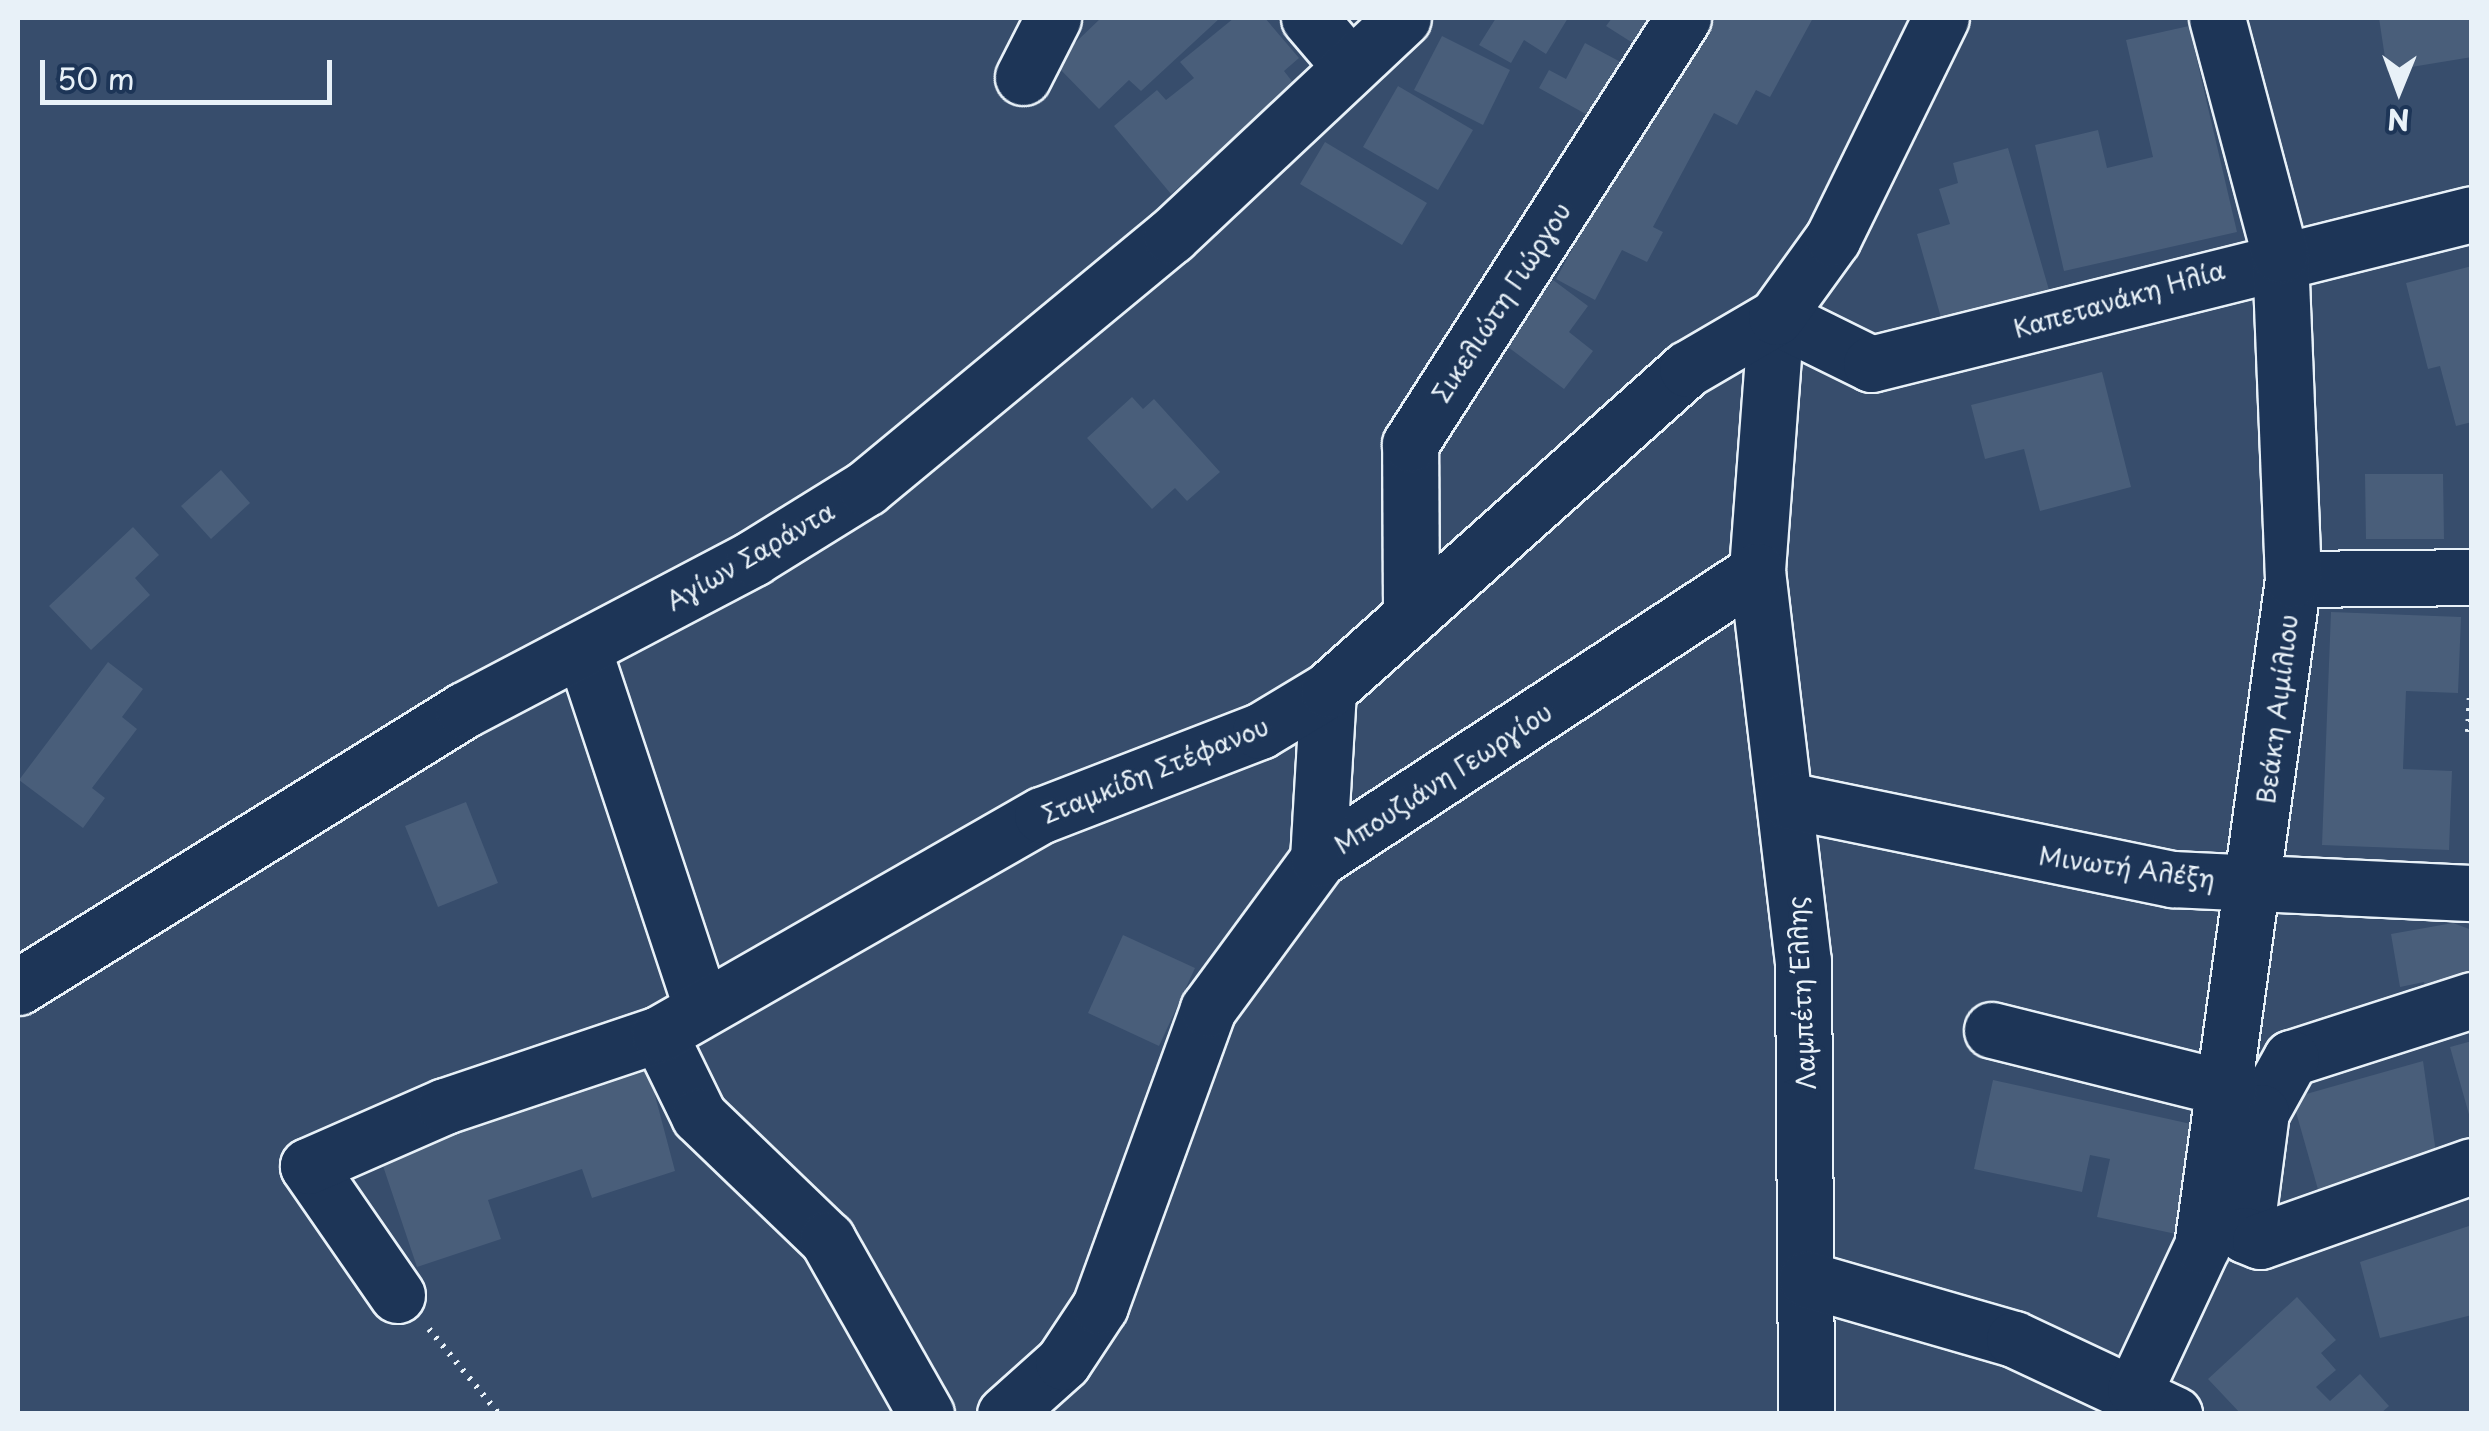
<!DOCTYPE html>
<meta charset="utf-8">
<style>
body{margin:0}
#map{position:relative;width:2489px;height:1431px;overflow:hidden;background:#1d3557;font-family:"Playpen Sans",sans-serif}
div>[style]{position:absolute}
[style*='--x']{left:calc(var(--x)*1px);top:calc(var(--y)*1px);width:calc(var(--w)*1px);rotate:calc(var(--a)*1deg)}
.green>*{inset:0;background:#374d6c}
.building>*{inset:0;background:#495e7a}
.path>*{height:6px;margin-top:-3px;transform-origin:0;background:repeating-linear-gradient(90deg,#e8f1f8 0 2.5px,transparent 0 10.5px)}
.roads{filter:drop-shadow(2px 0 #e8f1f8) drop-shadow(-2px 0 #e8f1f8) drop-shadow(0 2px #e8f1f8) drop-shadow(0 -2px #e8f1f8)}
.minor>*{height:55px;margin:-27.5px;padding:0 27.5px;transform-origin:27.5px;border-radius:27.5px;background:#1d3557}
span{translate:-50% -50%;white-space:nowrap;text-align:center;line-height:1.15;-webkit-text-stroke:9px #1d3557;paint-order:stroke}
.street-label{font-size:25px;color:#e8f1f8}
.frame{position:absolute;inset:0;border:20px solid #e8f1f8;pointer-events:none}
.north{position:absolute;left:2349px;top:40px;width:100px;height:100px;-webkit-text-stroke:8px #1d3557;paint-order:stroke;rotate:181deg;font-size:28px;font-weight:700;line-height:40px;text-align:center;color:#e8f1f8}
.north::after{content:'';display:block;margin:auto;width:35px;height:45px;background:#e8f1f8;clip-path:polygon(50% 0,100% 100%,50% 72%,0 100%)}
.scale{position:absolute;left:40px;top:60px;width:292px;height:45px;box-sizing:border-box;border:5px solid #e8f1f8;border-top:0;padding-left:12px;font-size:30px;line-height:35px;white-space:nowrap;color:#e8f1f8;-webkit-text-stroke:8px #1d3557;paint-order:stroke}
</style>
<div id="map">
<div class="green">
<i style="clip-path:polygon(18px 18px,2471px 18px,2471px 1413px,18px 1413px)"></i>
</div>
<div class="building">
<i style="clip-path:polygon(1101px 18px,1220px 18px,1141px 91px,1129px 80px,1099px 109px,1054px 63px)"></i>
<i style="clip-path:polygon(1234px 18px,1265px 18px,1299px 58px,1284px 71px,1295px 85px,1171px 194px,1114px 126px,1157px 90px,1166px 100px,1194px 78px,1180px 62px)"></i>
<i style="clip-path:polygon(1496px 18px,1568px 18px,1546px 54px,1524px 40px,1511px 63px,1479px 45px)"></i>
<i style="clip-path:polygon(1612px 18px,1670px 18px,1647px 52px,1606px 26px)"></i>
<i style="clip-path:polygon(1714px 18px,1813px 18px,1770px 97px,1756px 90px,1737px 125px,1714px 113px,1653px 227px,1663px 232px,1647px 262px,1622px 250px,1595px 300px,1556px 279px,1660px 88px,1672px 94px)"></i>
<i style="clip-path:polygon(2379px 18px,2472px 18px,2472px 57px,2387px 71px)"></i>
<i style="clip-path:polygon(2189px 26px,2237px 232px,2064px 271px,2035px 145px,2098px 130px,2107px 168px,2153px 157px,2126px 40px)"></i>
<i style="clip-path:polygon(1442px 36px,1510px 70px,1483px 125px,1414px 90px)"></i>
<i style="clip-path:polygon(1585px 43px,1630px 67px,1600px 122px,1539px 88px,1549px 70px,1566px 79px)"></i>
<i style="clip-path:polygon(1398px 86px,1473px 130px,1438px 190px,1363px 147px)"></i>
<i style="clip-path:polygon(1325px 142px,1427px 203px,1402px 245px,1300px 184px)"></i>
<i style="clip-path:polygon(2008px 148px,2049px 290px,1942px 321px,1917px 234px,1950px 224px,1939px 189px,1958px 183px,1953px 163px)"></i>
<i style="clip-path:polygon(2472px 266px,2472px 422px,2456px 426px,2440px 366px,2428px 369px,2406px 283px)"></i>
<i style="clip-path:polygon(1553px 280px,1588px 306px,1569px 332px,1593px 351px,1564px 389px,1504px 344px)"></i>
<i style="clip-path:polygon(2102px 372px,2131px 487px,2040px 511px,2024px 449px,1985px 459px,1971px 405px)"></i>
<i style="clip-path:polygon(1132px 397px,1143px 409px,1154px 399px,1220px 472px,1187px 501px,1175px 488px,1152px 509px,1087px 438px)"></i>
<i style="clip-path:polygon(221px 470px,250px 503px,211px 539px,181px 506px)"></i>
<i style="clip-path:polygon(2365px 474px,2443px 474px,2444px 539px,2366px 539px)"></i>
<i style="clip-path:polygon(133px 527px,159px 555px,135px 578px,150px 595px,91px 650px,49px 606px)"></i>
<i style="clip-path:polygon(2331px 612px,2461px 617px,2458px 693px,2406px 691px,2403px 769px,2452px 771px,2449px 850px,2322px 845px)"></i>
<i style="clip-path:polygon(108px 662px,143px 689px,122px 717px,137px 729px,92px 788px,105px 798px,83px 828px,19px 780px)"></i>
<i style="clip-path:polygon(466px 802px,498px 883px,438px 907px,405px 826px)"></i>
<i style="clip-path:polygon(2453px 923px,2472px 930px,2472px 987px,2428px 998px,2424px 982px,2400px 987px,2391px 934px)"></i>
<i style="clip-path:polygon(1123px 935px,1195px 968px,1159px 1046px,1088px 1013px)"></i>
<i style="clip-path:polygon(2472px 1041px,2472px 1118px,2470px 1118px,2450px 1047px)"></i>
<i style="clip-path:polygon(2423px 1061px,2437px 1160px,2319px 1193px,2292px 1098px)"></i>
<i style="clip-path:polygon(648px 1069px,675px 1171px,592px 1198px,582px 1169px,488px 1200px,501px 1239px,417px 1267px,380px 1157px)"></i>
<i style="clip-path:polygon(1993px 1080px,2200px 1126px,2176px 1234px,2097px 1217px,2110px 1159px,2090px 1155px,2082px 1192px,1974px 1169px)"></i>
<i style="clip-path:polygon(2472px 1225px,2472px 1315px,2380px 1338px,2360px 1262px)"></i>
<i style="clip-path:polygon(2297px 1297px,2336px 1340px,2321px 1353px,2336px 1370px,2316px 1387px,2330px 1401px,2360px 1374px,2389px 1406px,2380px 1414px,2241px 1414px,2208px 1379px)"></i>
</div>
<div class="path">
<i style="--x:2468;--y:732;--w:41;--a:-87.2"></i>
<i style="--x:429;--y:1329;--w:110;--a:50.5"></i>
</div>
<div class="roads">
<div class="minor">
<i style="--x:1309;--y:18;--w:62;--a:49.6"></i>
<i style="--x:1023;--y:77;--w:66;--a:-63"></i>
<i style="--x:1776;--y:317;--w:255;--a:94.3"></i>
<i style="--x:1757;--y:571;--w:393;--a:83.3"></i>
<i style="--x:1803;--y:961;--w:453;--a:89.6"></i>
<i style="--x:1776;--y:317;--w:106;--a:26.3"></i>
<i style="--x:1871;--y:364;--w:619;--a:-14.01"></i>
<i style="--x:2293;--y:579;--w:179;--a:-0.6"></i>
<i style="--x:1411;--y:612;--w:168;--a:-90.3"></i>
<i style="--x:1410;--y:444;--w:506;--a:-57.35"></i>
<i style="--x:583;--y:649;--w:378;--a:71.7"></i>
<i style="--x:1787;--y:800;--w:394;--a:11.6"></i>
<i style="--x:2173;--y:879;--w:299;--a:2.7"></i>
<i style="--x:1318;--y:859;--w:169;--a:-86.6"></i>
<i style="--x:18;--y:987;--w:525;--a:-31.84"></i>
<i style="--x:464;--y:710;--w:327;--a:-27.7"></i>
<i style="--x:753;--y:558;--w:133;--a:-31.8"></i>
<i style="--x:866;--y:488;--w:396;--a:-39.6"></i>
<i style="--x:1171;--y:236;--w:318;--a:-43.2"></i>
<i style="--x:2472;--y:1000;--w:190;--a:162.2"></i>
<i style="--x:2291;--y:1058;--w:62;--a:119.1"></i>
<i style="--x:2261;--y:1112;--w:124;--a:97.4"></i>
<i style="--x:2245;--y:1235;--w:16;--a:22"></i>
<i style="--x:2260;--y:1241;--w:225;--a:-19.5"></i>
<i style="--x:1992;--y:1030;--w:244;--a:14"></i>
<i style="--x:659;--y:1034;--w:91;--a:64"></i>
<i style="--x:699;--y:1116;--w:178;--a:43.9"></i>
<i style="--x:827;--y:1239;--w:201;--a:60.5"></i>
<i style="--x:1806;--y:1279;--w:216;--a:16.1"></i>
<i style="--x:2014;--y:1339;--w:177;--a:25.1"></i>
<i style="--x:397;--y:1295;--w:157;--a:-124.6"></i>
<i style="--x:308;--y:1166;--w:150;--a:-23.7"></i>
<i style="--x:445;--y:1106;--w:226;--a:-18.6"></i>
<i style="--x:659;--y:1034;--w:441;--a:-29.8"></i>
<i style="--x:1042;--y:815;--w:234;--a:-21.1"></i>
<i style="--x:1260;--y:731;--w:79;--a:-31.1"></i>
<i style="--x:1328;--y:690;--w:482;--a:-41.8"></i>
<i style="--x:1687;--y:369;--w:103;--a:-30.3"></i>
<i style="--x:1776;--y:317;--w:97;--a:-54.2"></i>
<i style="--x:1833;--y:238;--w:245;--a:-63.9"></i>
<i style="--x:2135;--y:1389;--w:158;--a:-64.9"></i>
<i style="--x:2202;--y:1246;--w:673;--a:-82.23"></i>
<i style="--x:2293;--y:579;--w:324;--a:-92.3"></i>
<i style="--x:2280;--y:255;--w:245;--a:-104.9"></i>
<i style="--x:1005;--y:1414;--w:78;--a:-41.9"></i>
<i style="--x:1063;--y:1362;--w:67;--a:-56.5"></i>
<i style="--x:1100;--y:1306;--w:316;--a:-70"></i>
<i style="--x:1208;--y:1009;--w:186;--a:-53.7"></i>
<i style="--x:1318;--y:859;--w:525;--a:-33.27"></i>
</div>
</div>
<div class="street-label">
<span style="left:2119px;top:299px;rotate:-16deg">Καπετανάκη Ηλία</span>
<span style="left:1501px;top:302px;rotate:-57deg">Σικελιώτη Γιώργου</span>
<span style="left:750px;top:556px;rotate:-30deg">Αγίων Σαράντα</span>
<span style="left:2277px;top:709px;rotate:-83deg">Βεάκη Αιμίλιου</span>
<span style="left:1155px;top:770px;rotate:-22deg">Σταμκίδη Στέφανου</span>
<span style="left:1443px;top:778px;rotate:-33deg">Μπουζιάνη Γεωργίου</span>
<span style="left:2127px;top:867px;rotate:8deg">Μινωτή Αλέξη</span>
<span style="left:1801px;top:993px;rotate:-93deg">Λαμπέτη Έλλης</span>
</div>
<div class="frame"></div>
<div class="north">N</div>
<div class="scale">50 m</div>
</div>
